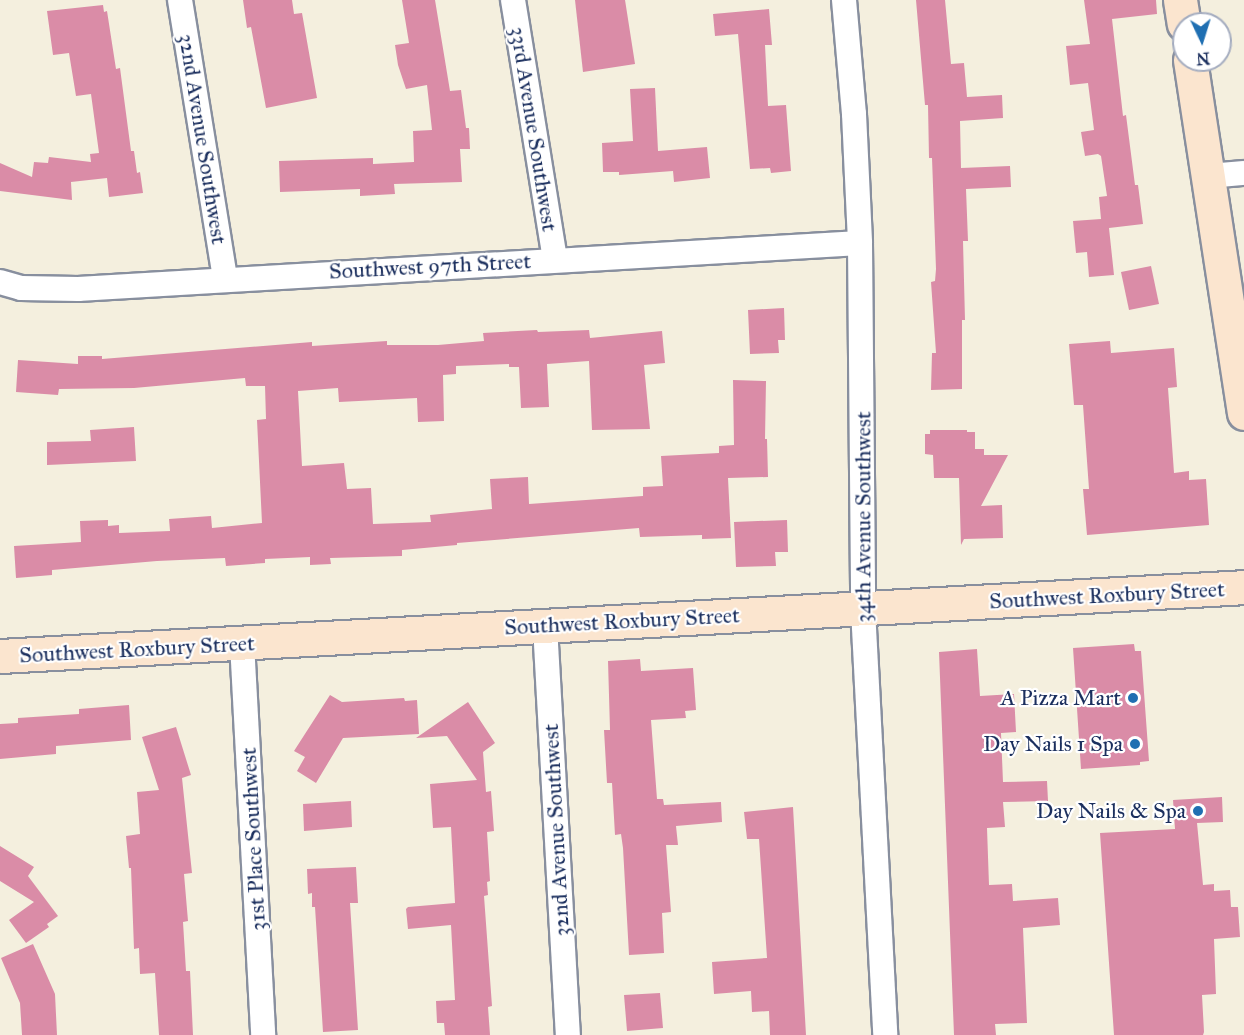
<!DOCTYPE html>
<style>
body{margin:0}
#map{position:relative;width:1244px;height:1035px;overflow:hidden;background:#f4efde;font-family:"IM FELL Great Primer",serif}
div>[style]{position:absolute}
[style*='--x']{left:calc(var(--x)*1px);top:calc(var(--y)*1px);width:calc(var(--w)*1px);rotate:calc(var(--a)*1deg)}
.building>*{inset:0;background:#da8ca7}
.roads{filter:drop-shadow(2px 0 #888f9e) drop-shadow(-2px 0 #888f9e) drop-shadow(0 2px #888f9e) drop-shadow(0 -2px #888f9e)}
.street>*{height:24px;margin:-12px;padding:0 12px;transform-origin:12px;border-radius:12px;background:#fff}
.secondary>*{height:33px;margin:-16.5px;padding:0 16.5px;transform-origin:16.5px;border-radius:16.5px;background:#fbe5cf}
.dots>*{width:16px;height:16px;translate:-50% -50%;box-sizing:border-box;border:3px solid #fff;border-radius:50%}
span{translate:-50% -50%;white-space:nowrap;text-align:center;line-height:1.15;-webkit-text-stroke:4.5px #fff;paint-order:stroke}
.street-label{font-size:22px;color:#1b2f5e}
.poi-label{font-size:22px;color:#1b2f5e}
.right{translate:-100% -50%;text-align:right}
.north{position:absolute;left:1172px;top:12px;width:60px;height:60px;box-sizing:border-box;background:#fff;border:2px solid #a4acbf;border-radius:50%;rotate:176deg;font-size:16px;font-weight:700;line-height:24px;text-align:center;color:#1b2f5e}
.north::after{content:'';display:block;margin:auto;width:21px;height:27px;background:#1f6fb2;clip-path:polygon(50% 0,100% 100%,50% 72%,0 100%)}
</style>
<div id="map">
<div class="building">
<i style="clip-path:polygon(243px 0,292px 0,294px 14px,302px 13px,317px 98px,266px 108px,251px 27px,247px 28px)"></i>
<i style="clip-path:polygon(402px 0,435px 0,450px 91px,461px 90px,466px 128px,469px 128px,470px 149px,460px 149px,462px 182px,394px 184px,395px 194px,360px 196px,360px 189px,280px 192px,279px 161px,373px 158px,373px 164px,414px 162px,413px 131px,432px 130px,427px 85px,406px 89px,398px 65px,395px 45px,409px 43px)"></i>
<i style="clip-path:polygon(575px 0,625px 0,635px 64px,583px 72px)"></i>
<i style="clip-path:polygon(916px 0,945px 0,951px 64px,964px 63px,967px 97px,1002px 95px,1003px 118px,960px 121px,961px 168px,1010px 166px,1011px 187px,966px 189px,968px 241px,963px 241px,965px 320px,962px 320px,962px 389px,931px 390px,932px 353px,936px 353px,931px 282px,935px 281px,936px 269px,932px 158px,929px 158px,928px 105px,925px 105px)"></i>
<i style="clip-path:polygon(1084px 0,1156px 0,1157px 14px,1112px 19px,1123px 116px,1126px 115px,1135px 185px,1138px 185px,1143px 224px,1109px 228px,1114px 275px,1089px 277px,1087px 252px,1076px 253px,1073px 221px,1101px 219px,1099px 197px,1107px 196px,1101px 156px,1098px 154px,1085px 156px,1081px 132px,1094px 130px,1088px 83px,1070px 85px,1066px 46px,1090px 44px)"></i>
<i style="clip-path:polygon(103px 5px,104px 12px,107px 11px,116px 69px,120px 68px,131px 151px,134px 151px,137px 173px,140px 172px,143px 193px,109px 197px,107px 178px,71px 182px,72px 200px,0 191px,0 163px,32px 177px,34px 162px,48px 163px,49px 157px,91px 162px,90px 154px,99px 153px,91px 94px,76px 96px,69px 53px,53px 55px,47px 11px)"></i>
<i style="clip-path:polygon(769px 9px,772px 45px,765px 45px,768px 106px,786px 105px,791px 171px,771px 173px,770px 168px,750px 169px,738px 34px,715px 36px,713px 14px)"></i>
<i style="clip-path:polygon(655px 88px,658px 151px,707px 147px,710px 178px,674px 182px,673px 171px,619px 175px,619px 172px,603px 172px,602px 143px,633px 141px,630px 89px)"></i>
<i style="clip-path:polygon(1151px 266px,1159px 304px,1129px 310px,1121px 272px)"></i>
<i style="clip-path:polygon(784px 308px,785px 340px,778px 340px,779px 353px,750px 354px,748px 310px)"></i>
<i style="clip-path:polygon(537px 330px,538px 332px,589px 330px,590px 338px,662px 331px,665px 363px,644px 365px,650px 429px,592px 430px,589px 361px,547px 364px,549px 407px,521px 408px,519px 367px,509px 367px,509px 364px,456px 366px,456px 374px,443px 375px,444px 421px,418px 422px,417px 398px,339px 402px,338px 388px,298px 391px,302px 466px,344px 463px,347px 489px,371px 488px,373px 524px,431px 522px,430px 515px,492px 509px,490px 479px,528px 477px,529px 504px,643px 496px,643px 487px,663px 486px,661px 456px,719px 453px,719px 446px,734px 445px,733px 380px,766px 381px,765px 439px,767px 439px,768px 477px,728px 478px,731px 538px,702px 539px,702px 535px,640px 537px,639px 528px,457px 543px,457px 545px,402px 550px,402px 556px,330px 558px,331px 564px,310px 565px,310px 557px,265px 559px,265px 563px,226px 566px,225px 558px,157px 561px,52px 570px,52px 575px,16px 578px,14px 546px,81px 542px,80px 521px,108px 520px,108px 526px,119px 525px,119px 533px,170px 531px,169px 519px,211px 516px,212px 528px,262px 523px,257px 420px,266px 419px,265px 386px,246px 386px,245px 378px,134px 388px,59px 389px,58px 395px,16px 392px,18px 360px,78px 364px,78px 356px,102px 356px,102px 359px,312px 342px,312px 346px,387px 341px,387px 345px,438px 345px,484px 341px,483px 333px)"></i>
<i style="clip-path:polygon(1110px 341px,1111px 353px,1174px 348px,1177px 387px,1168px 388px,1174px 473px,1189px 471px,1189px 480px,1206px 479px,1209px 525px,1087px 535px,1083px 489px,1089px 489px,1083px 405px,1074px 405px,1069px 344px)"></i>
<i style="clip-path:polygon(134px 427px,136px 461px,47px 465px,47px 442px,91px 441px,90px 430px)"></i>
<i style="clip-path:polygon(930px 430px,967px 430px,967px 432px,975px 432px,975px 449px,984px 449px,984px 455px,1008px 455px,981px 506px,1002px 505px,1003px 538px,964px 539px,961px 545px,959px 478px,934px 478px,933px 455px,925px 454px,925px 434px,930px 434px)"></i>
<i style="clip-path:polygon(787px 520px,788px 552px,775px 552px,776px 566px,736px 567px,734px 522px)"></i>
<i style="clip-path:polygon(1134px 644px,1135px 651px,1141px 651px,1149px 761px,1140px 762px,1140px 765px,1081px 769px,1073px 648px)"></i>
<i style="clip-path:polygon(977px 649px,980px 696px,1014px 694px,1016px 732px,1001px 733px,1003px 782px,1047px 781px,1048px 801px,1003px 802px,1005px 827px,987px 828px,989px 885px,1012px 884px,1013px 901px,1058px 898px,1060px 925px,1023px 928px,1027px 1023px,995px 1024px,996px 1035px,954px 1035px,939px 652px)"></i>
<i style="clip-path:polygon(640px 659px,641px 671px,693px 668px,696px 710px,685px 711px,686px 718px,651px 720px,657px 799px,663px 799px,664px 805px,721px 802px,722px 822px,676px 826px,678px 845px,666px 845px,671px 912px,662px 913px,664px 953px,629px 955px,623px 848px,621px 834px,615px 835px,612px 783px,607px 783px,604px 730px,610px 730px,608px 661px)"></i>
<i style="clip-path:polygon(330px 695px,342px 702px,404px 698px,405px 701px,417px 700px,419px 734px,343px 738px,316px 783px,297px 771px,305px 757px,294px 751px)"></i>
<i style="clip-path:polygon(468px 702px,495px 743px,483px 752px,486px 792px,491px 791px,494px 831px,487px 832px,490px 881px,487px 882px,488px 895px,484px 896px,492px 1006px,488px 1007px,490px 1035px,445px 1035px,444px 1023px,437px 1023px,436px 1001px,455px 1000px,451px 925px,408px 929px,406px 909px,408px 907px,455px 903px,451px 827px,433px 828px,430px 784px,477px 780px,447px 736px,416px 738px)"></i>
<i style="clip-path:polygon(129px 705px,131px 740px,56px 746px,56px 754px,0 759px,0 724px,18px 723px,18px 718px,79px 714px,79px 709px)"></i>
<i style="clip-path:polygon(176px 727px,191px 775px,182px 778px,192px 873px,184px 874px,188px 921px,183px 922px,186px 971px,190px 971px,193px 1035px,159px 1035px,155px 973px,140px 974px,139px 948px,134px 949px,131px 868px,129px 868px,126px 836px,140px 834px,137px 792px,159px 790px,142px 737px)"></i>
<i style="clip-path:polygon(1222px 797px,1223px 822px,1197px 823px,1203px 885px,1214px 884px,1214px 891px,1230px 890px,1231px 907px,1238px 907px,1240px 937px,1214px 939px,1216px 994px,1202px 995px,1204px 1032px,1203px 1035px,1114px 1035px,1100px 833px,1175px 829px,1173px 800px)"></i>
<i style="clip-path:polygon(351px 801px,352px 827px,304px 831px,303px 804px)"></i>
<i style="clip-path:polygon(793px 807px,806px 1035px,770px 1035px,769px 1011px,752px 1012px,751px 991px,714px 994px,712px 962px,767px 958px,759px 839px,747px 839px,744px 812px)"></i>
<i style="clip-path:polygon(0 846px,34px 867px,28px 876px,58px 916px,47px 924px,49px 927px,26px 943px,9px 920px,34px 902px,0 881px)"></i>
<i style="clip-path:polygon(356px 867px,358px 903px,350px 903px,358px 1030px,323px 1032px,315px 907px,312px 907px,312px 893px,308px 894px,307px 869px)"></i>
<i style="clip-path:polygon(33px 944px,55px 994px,57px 1035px,22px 1035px,20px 1003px,1px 958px)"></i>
<i style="clip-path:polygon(660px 993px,663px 1028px,627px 1031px,624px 995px)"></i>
</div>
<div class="roads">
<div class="street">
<i style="--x:180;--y:0;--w:282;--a:80.8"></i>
<i style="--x:513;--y:0;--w:262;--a:80.8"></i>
<i style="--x:844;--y:0;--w:114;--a:85"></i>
<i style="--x:854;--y:114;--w:129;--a:87.3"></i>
<i style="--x:860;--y:243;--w:366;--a:89.5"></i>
<i style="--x:863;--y:609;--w:427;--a:87"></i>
<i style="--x:1209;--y:176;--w:35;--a:-5"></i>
<i style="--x:0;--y:282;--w:22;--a:16"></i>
<i style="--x:21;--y:288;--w:57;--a:1"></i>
<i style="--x:78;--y:289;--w:783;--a:-3.37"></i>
<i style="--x:545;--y:626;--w:410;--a:86.8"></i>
<i style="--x:242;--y:643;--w:393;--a:86.9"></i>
</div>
<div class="secondary">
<i style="--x:1180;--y:0;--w:24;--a:81"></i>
<i style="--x:1190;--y:60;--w:357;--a:81.3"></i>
<i style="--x:0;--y:656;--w:1246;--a:-3.17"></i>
</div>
</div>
<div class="dots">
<i style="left:1133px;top:698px;background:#1f6fb2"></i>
<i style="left:1135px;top:744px;background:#1f6fb2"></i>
<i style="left:1198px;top:811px;background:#1f6fb2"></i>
</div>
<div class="street-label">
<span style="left:534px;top:129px;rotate:81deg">33rd Avenue Southwest</span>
<span style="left:203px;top:139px;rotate:81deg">32nd Avenue Southwest</span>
<span style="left:430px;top:266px;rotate:-3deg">Southwest 97th Street</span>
<span style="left:863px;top:517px;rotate:-90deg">34th Avenue Southwest</span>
<span style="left:1107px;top:595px;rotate:-3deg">Southwest Roxbury Street</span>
<span style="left:622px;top:621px;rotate:-3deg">Southwest Roxbury Street</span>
<span style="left:137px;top:649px;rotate:-3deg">Southwest Roxbury Street</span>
<span style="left:556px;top:830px;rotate:-93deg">32nd Avenue Southwest</span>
<span style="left:253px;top:839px;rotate:-93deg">31st Place Southwest</span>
</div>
<div class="poi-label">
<span class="right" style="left:1121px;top:698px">A Pizza Mart</span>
<span class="right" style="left:1123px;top:744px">Day Nails 1 Spa</span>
<span class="right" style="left:1186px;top:811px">Day Nails &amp; Spa</span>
</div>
<div class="north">N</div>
</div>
